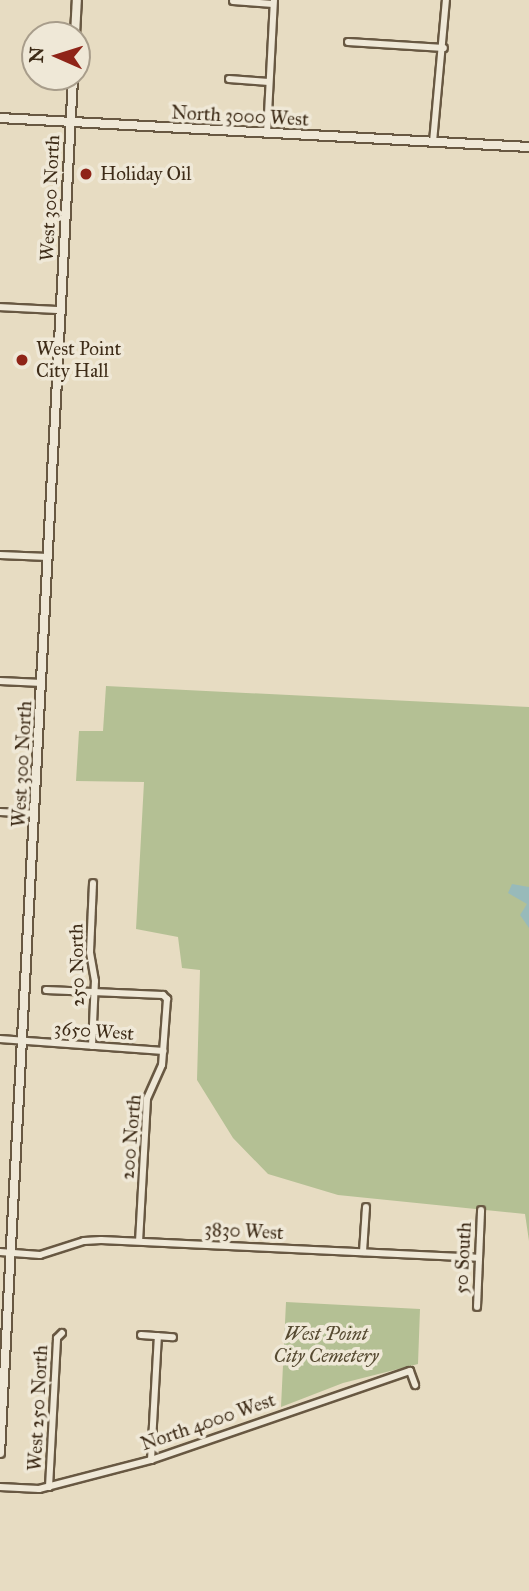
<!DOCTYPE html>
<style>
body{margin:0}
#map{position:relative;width:529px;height:1591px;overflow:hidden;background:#e7dcc2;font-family:"IM FELL Great Primer",serif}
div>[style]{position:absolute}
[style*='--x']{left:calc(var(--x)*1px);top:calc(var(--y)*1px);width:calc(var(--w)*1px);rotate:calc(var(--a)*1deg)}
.green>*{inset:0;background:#b4c094}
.water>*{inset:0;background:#98baba}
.roads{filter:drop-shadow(2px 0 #685842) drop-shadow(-2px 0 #685842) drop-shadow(0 2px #685842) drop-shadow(0 -2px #685842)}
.minor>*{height:6px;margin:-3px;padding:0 3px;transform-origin:3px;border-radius:3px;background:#efe8d7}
.secondary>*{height:8px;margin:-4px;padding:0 4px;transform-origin:4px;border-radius:4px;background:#efe8d7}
.dots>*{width:19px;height:19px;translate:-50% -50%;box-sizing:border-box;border:4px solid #efe8d7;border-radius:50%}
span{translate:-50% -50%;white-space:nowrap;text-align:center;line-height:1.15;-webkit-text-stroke:7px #efe8d7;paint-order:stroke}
.street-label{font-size:19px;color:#3e2c18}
.poi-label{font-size:19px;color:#3e2c18}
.left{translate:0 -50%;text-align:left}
.park-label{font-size:19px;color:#564a31;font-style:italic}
.north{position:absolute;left:21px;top:21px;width:70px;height:70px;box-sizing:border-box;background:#efe8d7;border:2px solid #a89d8b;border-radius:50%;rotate:273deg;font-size:19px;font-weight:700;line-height:28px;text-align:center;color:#3e2c18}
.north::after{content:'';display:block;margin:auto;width:24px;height:32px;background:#8f2418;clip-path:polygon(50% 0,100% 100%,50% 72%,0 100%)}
</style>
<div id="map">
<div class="green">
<i style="clip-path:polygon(106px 686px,529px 707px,529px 1241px,525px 1214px,338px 1195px,268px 1174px,233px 1138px,197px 1080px,200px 970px,182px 968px,178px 937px,136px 929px,144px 782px,76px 781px,79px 731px,103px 731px)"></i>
<i style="clip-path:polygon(286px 1302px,420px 1309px,418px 1364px,343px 1383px,281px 1407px)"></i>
</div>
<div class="water">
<i style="clip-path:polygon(512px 884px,529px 887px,529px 928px,520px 915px,527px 904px,508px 893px)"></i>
</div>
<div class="roads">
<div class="minor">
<i style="--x:233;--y:1;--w:40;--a:4.3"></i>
<i style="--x:348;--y:42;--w:96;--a:3.6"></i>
<i style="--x:229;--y:79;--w:40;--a:4.3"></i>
<i style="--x:267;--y:133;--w:133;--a:-87"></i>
<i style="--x:433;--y:142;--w:143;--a:-84.8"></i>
<i style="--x:0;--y:307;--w:59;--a:2.9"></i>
<i style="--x:0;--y:555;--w:48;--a:2.4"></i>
<i style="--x:0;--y:681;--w:42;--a:2.7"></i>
<i style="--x:0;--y:812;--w:35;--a:3"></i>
<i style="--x:46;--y:990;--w:117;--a:2.4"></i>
<i style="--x:163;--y:995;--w:6;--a:45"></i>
<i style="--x:167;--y:999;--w:66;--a:94.3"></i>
<i style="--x:162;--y:1065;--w:37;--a:114"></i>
<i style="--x:147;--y:1099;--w:142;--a:93.2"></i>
<i style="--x:0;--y:1039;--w:164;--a:4.2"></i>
<i style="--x:92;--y:1046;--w:65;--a:-87.4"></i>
<i style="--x:95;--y:981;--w:29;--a:-100"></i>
<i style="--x:90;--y:952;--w:69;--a:-87.5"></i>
<i style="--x:0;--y:1252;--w:40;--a:4.3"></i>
<i style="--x:40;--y:1255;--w:46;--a:-17.7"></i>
<i style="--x:84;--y:1241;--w:17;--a:-3"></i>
<i style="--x:101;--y:1240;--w:377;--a:2.7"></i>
<i style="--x:363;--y:1252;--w:45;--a:-86.2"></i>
<i style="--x:477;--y:1307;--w:97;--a:-87.6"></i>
<i style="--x:141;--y:1335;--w:32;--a:4"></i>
<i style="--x:151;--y:1460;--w:124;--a:-86.8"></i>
<i style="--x:0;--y:1487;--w:39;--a:3"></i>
<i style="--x:39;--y:1489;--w:116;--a:-14.5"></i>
<i style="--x:151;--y:1460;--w:274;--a:-19"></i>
<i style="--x:410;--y:1371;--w:15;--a:70"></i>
<i style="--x:49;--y:1487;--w:149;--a:-86.9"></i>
<i style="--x:57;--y:1338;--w:7;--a:-45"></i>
</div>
<div class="secondary">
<i style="--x:75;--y:35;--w:35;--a:-87"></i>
<i style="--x:0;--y:118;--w:530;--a:3.14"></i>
<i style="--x:0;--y:1453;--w:1378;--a:-86.96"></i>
</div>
</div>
<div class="dots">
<i style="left:86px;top:174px;background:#8f2418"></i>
<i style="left:22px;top:360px;background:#8f2418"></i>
</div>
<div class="street-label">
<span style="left:240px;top:116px;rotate:3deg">North 3000 West</span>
<span style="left:50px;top:198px;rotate:-87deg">West 300 North</span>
<span style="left:22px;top:764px;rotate:-87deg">West 300 North</span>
<span style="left:77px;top:965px;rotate:-91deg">250 North</span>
<span style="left:94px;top:1031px;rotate:4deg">3650 West</span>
<span style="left:131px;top:1137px;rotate:-85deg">200 North</span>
<span style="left:244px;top:1231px;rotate:3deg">3830 West</span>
<span style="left:463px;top:1258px;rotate:-87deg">50 South</span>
<span style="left:38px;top:1408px;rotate:-87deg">West 250 North</span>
<span style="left:208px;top:1422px;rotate:-19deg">North 4000 West</span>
</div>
<div class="poi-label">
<span class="left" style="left:100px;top:174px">Holiday Oil</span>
<span class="left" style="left:36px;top:360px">West Point<br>City Hall</span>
</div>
<div class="park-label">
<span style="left:326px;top:1345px">West Point<br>City Cemetery</span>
</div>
<div class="north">N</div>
</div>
